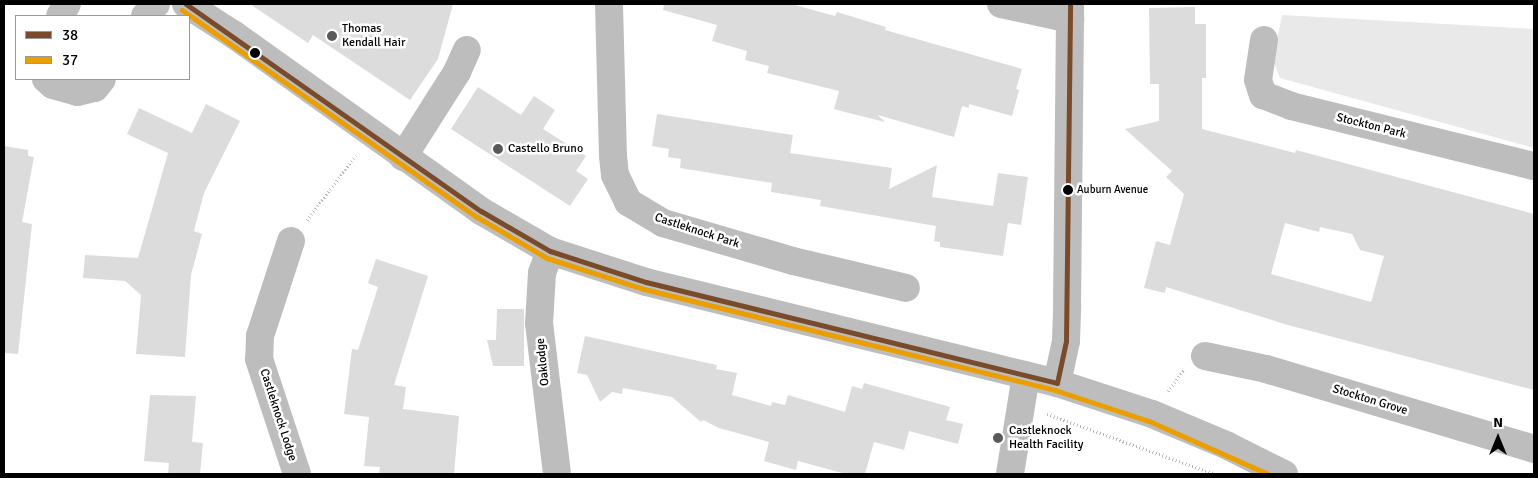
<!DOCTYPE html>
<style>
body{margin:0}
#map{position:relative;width:1538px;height:478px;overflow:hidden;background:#fff;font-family:Signika,sans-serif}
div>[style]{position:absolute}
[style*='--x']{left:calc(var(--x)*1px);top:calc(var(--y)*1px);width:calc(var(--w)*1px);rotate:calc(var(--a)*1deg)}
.green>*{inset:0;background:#e9e9e9}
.building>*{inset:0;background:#dcdcdc}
.path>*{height:3px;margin-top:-1.5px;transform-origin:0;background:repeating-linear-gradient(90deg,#b8b8b8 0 1px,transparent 0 3.5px)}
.minor>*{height:28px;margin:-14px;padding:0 14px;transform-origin:14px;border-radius:14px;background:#bdbdbd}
.major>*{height:28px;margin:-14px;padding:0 14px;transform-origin:14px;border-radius:14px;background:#bdbdbd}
.bus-1>*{height:5px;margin:-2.5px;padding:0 2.5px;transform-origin:2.5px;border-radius:2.5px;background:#7a4b2a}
.bus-2>*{height:5px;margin:-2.5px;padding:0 2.5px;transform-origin:2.5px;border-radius:2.5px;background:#eb9e00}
.dots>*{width:14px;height:14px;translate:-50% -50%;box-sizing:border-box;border:2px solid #fff;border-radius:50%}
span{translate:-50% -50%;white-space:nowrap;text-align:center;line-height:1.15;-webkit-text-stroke:5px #fff;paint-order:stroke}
.bus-label{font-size:11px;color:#000}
.left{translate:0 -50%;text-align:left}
.poi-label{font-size:12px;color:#000}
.street-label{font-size:12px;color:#000}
.frame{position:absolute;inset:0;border:5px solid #000;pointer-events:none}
.legend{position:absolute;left:15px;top:15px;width:175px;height:65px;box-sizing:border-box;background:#fff;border:1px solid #999;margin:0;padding:6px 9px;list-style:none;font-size:15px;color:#000}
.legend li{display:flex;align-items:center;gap:10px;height:25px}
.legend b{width:25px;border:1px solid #999}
.north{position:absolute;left:1473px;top:413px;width:50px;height:50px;-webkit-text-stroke:4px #fff;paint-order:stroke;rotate:0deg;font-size:14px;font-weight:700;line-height:20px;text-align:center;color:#000}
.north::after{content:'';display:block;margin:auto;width:18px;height:22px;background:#000;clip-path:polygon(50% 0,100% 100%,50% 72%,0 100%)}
</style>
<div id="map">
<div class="green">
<i style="clip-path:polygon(1282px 15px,1534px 29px,1534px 148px,1280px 78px,1273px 61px)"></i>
</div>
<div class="building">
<i style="clip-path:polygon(250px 4px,453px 4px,438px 59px,410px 100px,313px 35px,308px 43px)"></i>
<i style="clip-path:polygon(664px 4px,791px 4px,835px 16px,837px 12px,886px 27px,885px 30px,1022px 69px,1016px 89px,1019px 90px,1012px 116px,969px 104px,969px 108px,962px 106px,954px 137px,878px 115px,885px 122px,845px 112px,834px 109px,839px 91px,767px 73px,769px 66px,745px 60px,747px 51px,712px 41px,717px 25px,663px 10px)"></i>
<i style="clip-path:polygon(evenodd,1195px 7px,1195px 24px,1206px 24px,1206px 78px,1202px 78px,1202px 129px,1295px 153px,1296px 150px,1534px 214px,1534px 390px,1288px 325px,1166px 287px,1165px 293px,1144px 288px,1156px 241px,1170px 245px,1184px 194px,1166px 177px,1172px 171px,1125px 129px,1159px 121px,1159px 84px,1150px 84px,1149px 8px,1195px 7px,1285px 223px,1319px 232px,1320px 227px,1352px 234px,1360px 250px,1384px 256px,1371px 302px,1271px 274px,1285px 223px)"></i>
<i style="clip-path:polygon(478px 87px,521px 115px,534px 96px,555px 110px,543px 129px,586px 156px,576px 171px,588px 179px,570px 206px,451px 129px)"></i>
<i style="clip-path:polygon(206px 104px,240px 121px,204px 193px,194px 231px,202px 234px,191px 275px,185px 357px,136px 354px,141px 295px,125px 281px,83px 278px,85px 255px,138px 258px,168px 153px,127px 134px,139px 108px,192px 133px)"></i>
<i style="clip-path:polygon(657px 114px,793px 135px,790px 153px,892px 168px,889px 189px,937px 165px,932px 197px,993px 206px,998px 173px,1028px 177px,1021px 225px,1008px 223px,1003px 256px,940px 247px,940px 242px,934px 241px,936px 226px,820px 206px,821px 200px,771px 192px,772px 183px,680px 168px,681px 159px,668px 157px,669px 149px,652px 146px)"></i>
<i style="clip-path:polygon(4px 146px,28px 150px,28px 156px,34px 157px,22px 222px,32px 224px,18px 354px,4px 353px)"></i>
<i style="clip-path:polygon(376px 259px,428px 276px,394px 385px,406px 387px,403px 409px,459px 416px,454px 474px,379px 474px,380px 467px,364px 466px,369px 417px,344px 414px,352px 349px,358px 350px,378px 287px,368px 283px)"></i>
<i style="clip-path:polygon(497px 309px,524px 309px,524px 366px,493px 366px,487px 340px,496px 340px)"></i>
<i style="clip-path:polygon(585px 336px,717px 365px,716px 369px,737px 373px,732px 395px,771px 406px,772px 402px,785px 405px,788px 395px,845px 412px,852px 386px,862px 389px,864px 383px,950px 407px,946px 420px,963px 424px,958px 444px,909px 431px,904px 450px,874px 442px,865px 474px,846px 474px,798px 461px,796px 470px,764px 461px,769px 442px,719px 428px,703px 420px,701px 422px,672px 397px,623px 388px,622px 394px,612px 392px,600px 402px,587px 375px,577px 373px)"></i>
<i style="clip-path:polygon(150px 395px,196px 396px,192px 442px,203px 443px,200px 474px,168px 474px,169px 463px,144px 461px)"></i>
</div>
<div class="path">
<i style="--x:307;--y:220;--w:81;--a:-53"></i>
<i style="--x:1168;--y:391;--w:26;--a:-53"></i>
<i style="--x:1047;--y:414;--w:178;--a:19.7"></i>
</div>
<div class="minor">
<i style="--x:609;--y:4;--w:152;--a:88.5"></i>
<i style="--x:613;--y:156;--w:19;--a:84"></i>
<i style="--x:615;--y:175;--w:30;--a:64"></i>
<i style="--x:628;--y:202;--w:41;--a:31"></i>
<i style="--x:663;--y:223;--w:135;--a:16.3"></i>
<i style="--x:793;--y:261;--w:116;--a:13.4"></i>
<i style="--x:1001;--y:4;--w:71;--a:12.3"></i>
<i style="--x:60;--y:16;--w:14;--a:-60"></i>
<i style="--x:145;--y:16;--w:16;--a:-47"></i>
<i style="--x:1264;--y:40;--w:40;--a:98.5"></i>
<i style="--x:1258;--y:80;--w:16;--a:72"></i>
<i style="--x:1263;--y:95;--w:30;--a:21"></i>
<i style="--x:1291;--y:106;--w:250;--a:13.9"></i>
<i style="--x:46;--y:79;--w:9;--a:41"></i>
<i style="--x:53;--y:85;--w:25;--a:16"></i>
<i style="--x:77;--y:92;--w:18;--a:-13"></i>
<i style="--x:95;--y:88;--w:11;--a:-52"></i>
<i style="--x:403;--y:157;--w:101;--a:-57.6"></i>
<i style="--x:457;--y:72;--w:24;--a:-66"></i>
<i style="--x:291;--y:241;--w:100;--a:108.1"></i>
<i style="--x:260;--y:336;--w:23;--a:92"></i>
<i style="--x:259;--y:359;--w:121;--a:71.7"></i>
<i style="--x:550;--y:251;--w:23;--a:110"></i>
<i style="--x:542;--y:273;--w:50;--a:93.4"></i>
<i style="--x:539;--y:323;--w:152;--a:83.2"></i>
<i style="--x:1205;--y:356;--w:62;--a:12"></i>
<i style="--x:1266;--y:369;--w:280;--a:16.6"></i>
<i style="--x:1057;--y:383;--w:43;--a:-77.9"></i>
<i style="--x:1066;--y:341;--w:35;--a:-88"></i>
<i style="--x:1067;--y:306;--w:302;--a:-89.4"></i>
<i style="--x:1010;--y:474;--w:100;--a:-80.8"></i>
</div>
<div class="major">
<i style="--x:186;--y:4;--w:56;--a:32.6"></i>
<i style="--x:233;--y:34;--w:305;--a:35.5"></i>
<i style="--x:481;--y:211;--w:80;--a:30.1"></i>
<i style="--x:550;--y:251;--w:101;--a:17.9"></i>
<i style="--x:646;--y:282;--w:423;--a:13.8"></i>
<i style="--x:1057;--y:383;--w:100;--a:18.1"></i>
<i style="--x:1152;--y:414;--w:80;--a:22.7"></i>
<i style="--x:1226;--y:445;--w:65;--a:26.6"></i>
</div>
<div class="bus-1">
<i style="--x:186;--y:4;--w:360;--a:35.1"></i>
<i style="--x:481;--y:211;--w:80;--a:30.1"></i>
<i style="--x:550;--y:251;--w:101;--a:17.9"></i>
<i style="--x:646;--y:282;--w:423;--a:13.8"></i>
<i style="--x:1057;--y:383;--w:43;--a:-77.9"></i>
<i style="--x:1066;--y:341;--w:337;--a:-89.3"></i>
</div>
<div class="bus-2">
<i style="--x:182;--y:10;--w:360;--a:35.1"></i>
<i style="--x:477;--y:217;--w:81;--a:30.4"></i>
<i style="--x:547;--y:258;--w:102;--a:17.7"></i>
<i style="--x:644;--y:289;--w:423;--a:13.8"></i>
<i style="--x:1055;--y:390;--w:99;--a:18.3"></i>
<i style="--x:1149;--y:421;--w:130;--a:24"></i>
</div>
<div class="dots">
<i style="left:332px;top:36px;background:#595959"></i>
<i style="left:255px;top:53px;background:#000"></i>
<i style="left:498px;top:149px;background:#595959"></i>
<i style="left:1068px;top:190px;background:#000"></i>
<i style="left:998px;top:438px;background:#595959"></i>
</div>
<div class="bus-label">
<span class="left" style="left:1077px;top:190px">Auburn Avenue</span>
</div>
<div class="poi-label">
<span class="left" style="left:342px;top:36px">Thomas<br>Kendall Hair</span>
<span class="left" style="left:508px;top:149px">Castello Bruno</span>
<span class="left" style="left:1009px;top:438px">Castleknock<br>Health Facility</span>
</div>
<div class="street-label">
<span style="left:1371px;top:126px;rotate:14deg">Stockton Park</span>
<span style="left:697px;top:231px;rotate:18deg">Castleknock Park</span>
<span style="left:543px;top:362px;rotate:-96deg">Oaklodge</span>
<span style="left:1370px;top:400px;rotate:17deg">Stockton Grove</span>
<span style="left:278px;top:415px;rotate:72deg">Castleknock Lodge</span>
</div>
<div class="frame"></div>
<ul class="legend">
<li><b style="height:6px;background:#7a4b2a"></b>38</li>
<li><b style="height:6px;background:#eb9e00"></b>37</li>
</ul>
<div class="north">N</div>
</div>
